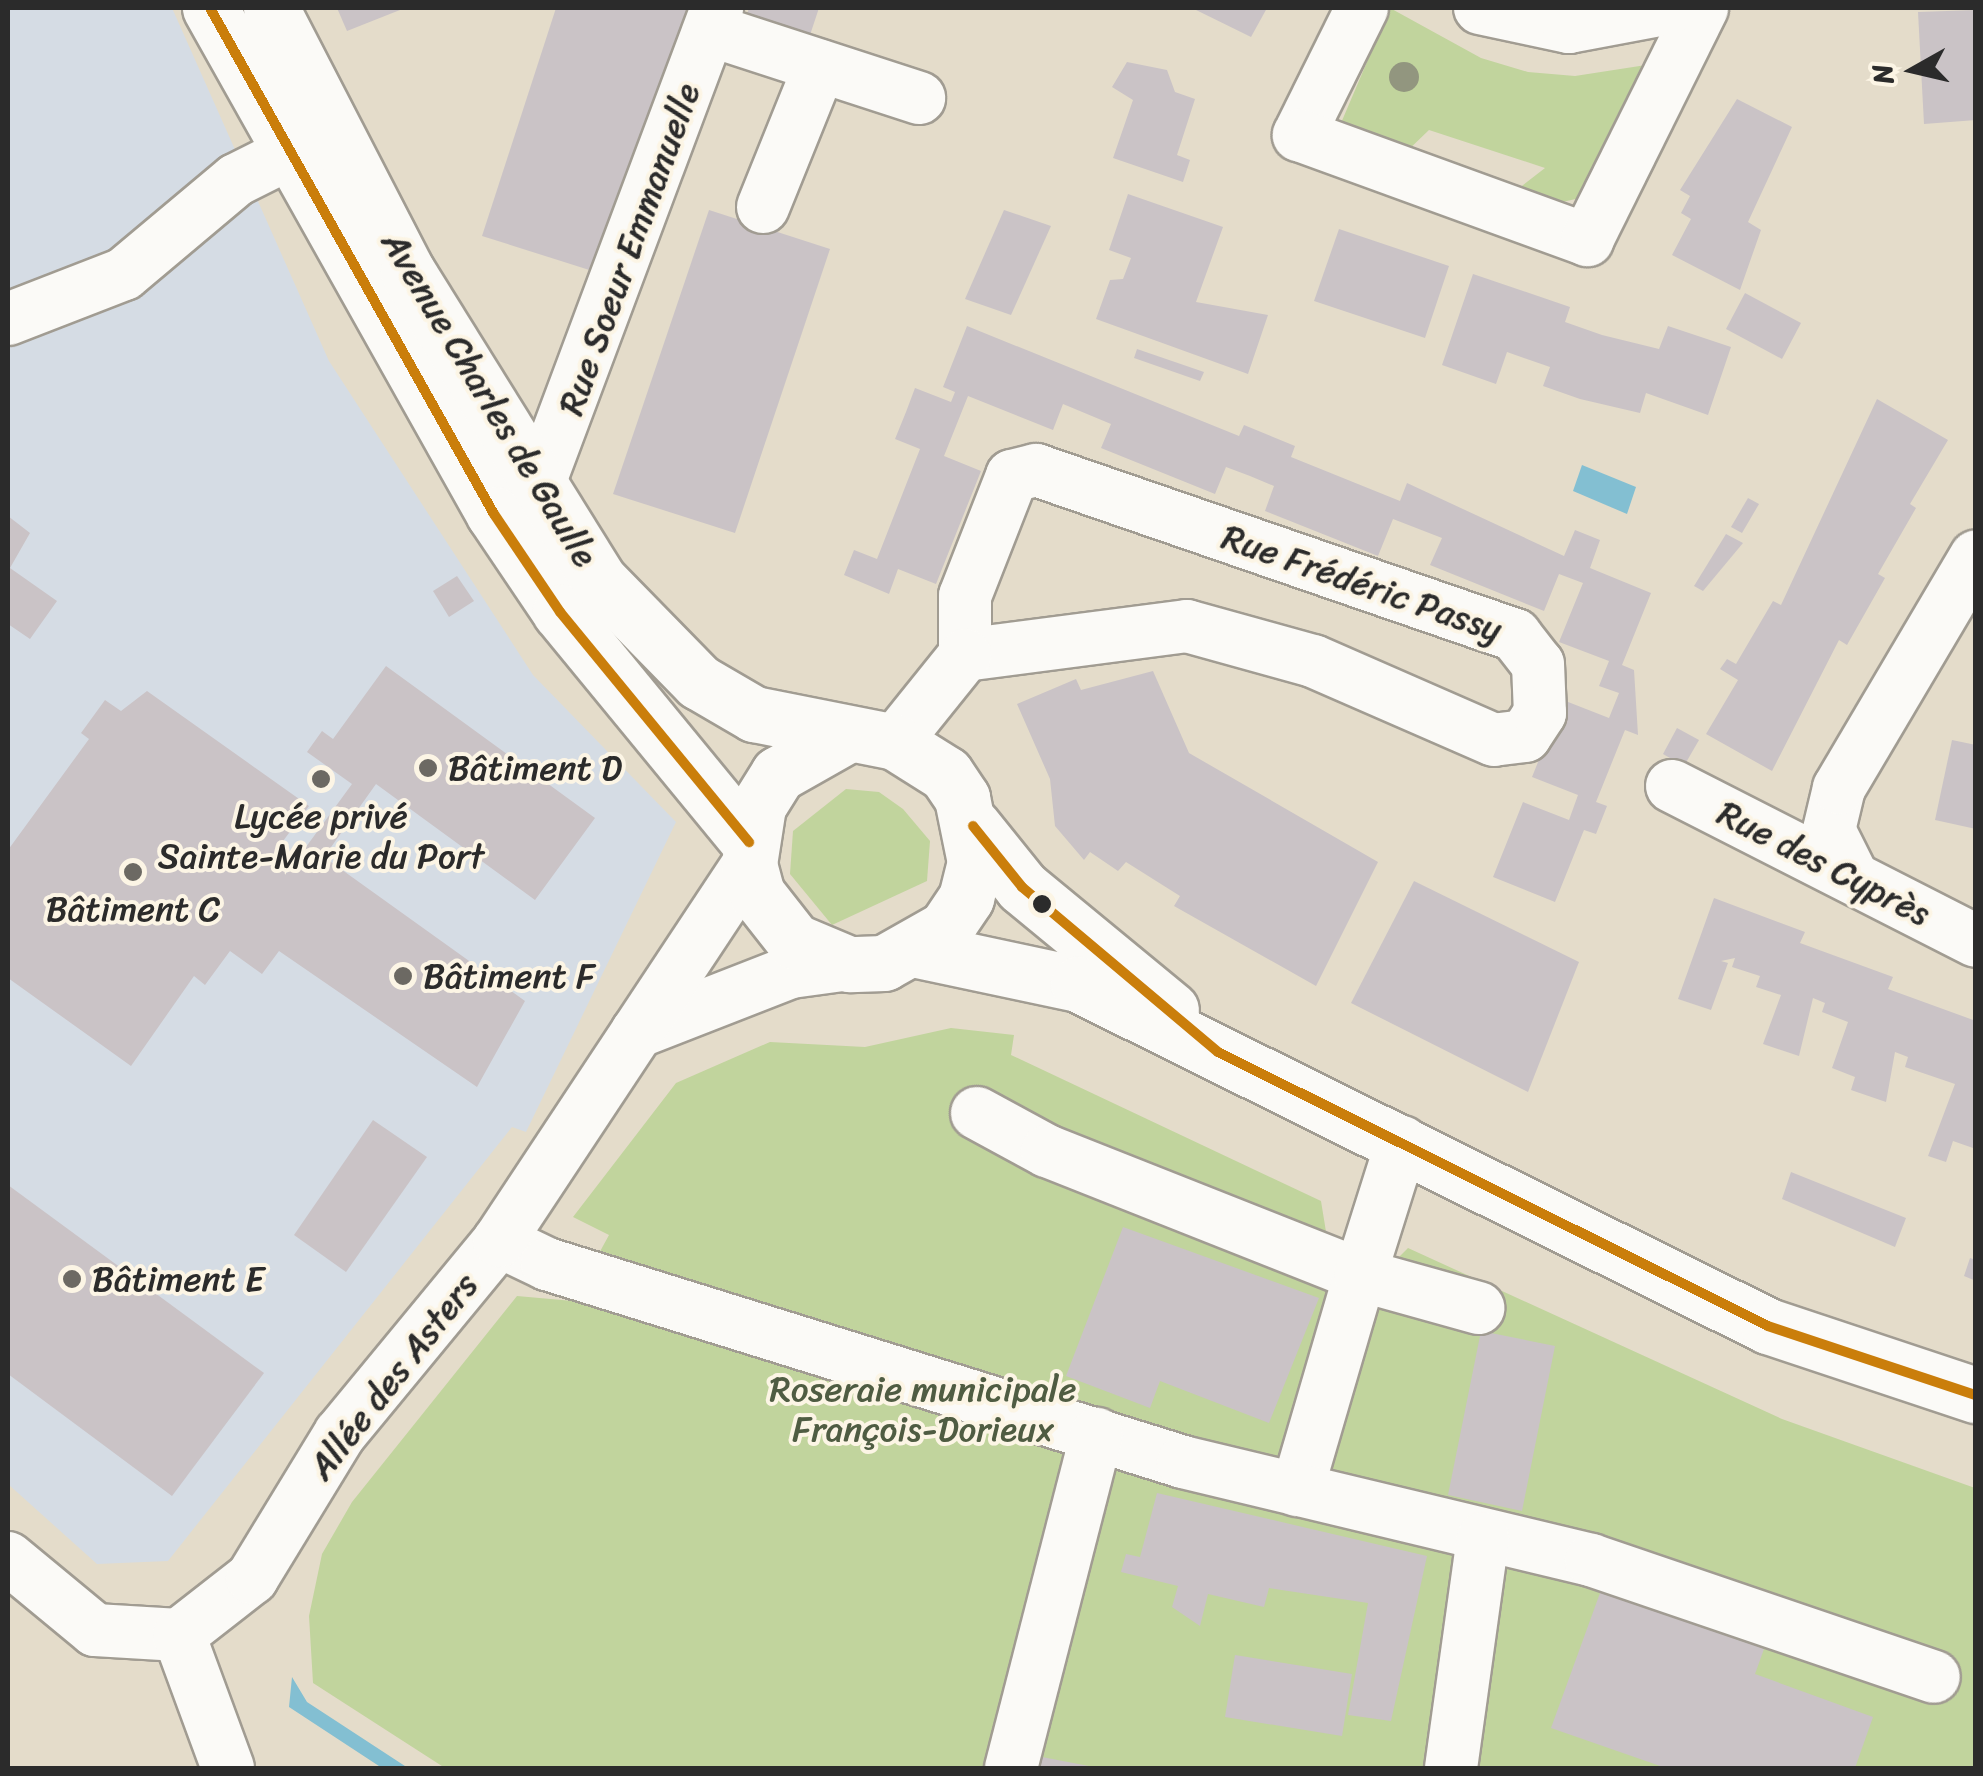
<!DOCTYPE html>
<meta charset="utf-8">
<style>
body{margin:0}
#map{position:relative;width:1983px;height:1776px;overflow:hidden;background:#e4dcca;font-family:Sriracha,sans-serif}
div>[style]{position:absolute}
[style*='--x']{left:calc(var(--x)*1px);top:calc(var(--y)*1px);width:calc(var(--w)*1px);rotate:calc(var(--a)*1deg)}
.built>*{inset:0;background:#d5dce4}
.green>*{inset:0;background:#c1d49d}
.water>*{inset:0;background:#83bfd2}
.building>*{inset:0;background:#cac3c6}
.roads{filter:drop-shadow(2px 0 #a19c92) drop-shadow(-2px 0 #a19c92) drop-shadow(0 2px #a19c92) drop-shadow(0 -2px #a19c92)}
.minor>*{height:52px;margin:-26px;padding:0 26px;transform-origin:26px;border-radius:26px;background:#fbfaf7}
.major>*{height:55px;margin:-27.5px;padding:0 27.5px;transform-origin:27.5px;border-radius:27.5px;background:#fbfaf7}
.bus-1>*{height:10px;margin:-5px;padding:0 5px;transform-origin:5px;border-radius:5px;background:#ca7e0b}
.trees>*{width:30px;height:30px;margin:-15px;border-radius:50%;background:#92967f}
.dots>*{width:28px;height:28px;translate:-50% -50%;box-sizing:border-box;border:5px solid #fcf5e5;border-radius:50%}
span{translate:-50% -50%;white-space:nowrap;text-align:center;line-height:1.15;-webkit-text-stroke:8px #fcf5e5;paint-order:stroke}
.street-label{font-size:35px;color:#2b2b2b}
.poi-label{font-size:35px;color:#2b2b2b}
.left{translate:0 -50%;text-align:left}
.park-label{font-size:35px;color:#4f5c42}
.frame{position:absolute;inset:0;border:10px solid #2b2b2b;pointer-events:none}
.north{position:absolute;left:1863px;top:20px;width:100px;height:100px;-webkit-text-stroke:8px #fcf5e5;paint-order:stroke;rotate:262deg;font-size:28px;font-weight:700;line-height:40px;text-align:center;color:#2b2b2b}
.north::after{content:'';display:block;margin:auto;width:35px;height:45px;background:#2b2b2b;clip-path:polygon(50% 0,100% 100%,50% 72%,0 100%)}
</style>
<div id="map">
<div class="built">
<i style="clip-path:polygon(8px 8px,172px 8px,329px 361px,533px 675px,676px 822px,526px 1132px,512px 1127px,168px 1561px,97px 1564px,8px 1484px)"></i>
</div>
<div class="green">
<i style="clip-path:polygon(1390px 8px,1481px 58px,1528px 72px,1575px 76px,1659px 63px,1580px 198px,1558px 203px,1518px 189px,1545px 168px,1429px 130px,1403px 155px,1341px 123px)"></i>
<i style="clip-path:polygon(846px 789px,879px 792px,903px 809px,930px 841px,927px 881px,832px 925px,790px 874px,793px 831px)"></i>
<i style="clip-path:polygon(951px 1028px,1014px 1035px,1011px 1055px,1321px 1201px,1328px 1244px,1398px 1258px,1408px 1248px,1782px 1419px,1975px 1488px,1975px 1768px,445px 1768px,313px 1683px,309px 1616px,322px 1554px,352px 1502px,517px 1296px,573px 1301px,609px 1235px,573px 1217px,676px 1083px,770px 1042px,865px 1047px)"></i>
</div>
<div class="water">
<i style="clip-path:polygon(1582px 465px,1636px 487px,1627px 514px,1573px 491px)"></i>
<i style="clip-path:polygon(292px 1677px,307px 1702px,408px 1768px,382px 1768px,289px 1707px)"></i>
</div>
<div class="building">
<i style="clip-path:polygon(337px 8px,405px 8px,347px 31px)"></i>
<i style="clip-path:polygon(556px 8px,690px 8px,602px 274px,482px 236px)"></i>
<i style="clip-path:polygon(749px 8px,819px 8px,806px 47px,743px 26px)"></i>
<i style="clip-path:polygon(1192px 8px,1267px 8px,1251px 37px)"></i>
<i style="clip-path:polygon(1976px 10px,1976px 120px,1924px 124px,1918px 12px)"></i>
<i style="clip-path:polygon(1127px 62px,1167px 70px,1175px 92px,1195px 99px,1177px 155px,1190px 160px,1183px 182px,1113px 158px,1133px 100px,1112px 87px)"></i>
<i style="clip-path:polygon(1737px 99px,1792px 127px,1748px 222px,1761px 230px,1740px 290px,1672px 255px,1691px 219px,1681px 213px,1690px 196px,1680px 190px)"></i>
<i style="clip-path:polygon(1128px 194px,1223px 227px,1196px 302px,1268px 315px,1248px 374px,1096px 319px,1110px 280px,1123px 279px,1131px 258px,1109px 250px)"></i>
<i style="clip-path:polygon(709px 210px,830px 249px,735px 533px,613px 494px)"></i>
<i style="clip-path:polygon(1004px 210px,1051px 226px,1011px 315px,965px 299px)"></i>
<i style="clip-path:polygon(1339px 229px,1449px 266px,1425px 338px,1314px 301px)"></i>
<i style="clip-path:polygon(1473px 274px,1570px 307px,1565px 322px,1602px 335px,1659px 349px,1668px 326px,1731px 347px,1708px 415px,1646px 393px,1640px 413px,1580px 399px,1543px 386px,1550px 367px,1507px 352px,1496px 384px,1442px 365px)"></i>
<i style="clip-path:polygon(1745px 293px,1801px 323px,1782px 359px,1726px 329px)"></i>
<i style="clip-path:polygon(967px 326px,1239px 436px,1244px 425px,1295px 446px,1291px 457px,1400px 501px,1407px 483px,1564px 556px,1575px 530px,1600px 540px,1590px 568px,1651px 593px,1622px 665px,1634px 670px,1638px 735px,1625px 730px,1596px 802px,1607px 806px,1596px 834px,1584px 830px,1555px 902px,1493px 877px,1523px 802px,1569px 820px,1578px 795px,1532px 777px,1563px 700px,1609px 718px,1619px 693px,1599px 686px,1609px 661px,1559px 642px,1583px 583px,1559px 574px,1544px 611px,1430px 565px,1442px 538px,1393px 519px,1378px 556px,1265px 511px,1274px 486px,1250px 476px,1226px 467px,1215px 494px,1101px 448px,1111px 424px,1063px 404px,1053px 430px,968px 396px,944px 456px,981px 471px,936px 584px,898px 569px,889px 594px,844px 575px,854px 550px,877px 559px,920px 449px,895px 439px,906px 412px,915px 388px,951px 402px,955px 392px,943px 387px)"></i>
<i style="clip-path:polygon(1137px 349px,1204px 372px,1200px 381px,1134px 358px)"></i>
<i style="clip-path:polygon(1877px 399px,1948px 440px,1910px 504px,1916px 508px,1878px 574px,1885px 578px,1847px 645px,1839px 640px,1772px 771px,1706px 734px,1738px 680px,1720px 669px,1727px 659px,1736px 664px,1773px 601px,1781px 605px)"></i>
<i style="clip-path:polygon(1748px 498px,1759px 504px,1742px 533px,1731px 527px)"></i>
<i style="clip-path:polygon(8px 516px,30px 533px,10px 568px,57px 601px,30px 639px,8px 624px)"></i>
<i style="clip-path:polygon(1726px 534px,1743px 543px,1703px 591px,1694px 586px)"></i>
<i style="clip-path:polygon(457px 576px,474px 601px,449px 617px,433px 591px)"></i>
<i style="clip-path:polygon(386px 666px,595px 818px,535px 900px,376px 784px,324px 857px,525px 1001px,477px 1087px,279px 951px,262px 974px,230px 951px,205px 985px,194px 976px,131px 1066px,8px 978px,8px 850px,89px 739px,81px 733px,105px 700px,121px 711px,147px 691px,309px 806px,269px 860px,287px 873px,352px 784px,307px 752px,322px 731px,333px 739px)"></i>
<i style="clip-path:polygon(1153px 671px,1189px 753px,1378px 862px,1316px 986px,1174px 906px,1180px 896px,1126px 862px,1118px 871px,1090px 852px,1084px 860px,1055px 826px,1050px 779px,1017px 704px,1076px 679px,1081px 690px)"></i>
<i style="clip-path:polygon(1677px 728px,1699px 740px,1684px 766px,1663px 754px)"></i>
<i style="clip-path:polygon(1952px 740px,1976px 745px,1976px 829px,1935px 820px)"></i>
<i style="clip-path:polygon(1414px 881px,1579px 962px,1528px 1092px,1351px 1003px)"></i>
<i style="clip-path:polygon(1714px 898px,1805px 932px,1800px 943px,1893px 977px,1888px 989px,1976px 1021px,1973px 1148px,1953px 1141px,1946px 1162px,1928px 1156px,1955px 1084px,1905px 1067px,1908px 1057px,1895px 1052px,1886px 1102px,1851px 1090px,1855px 1077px,1832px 1068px,1848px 1022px,1822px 1012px,1825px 1003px,1813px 998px,1799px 1056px,1763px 1044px,1781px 995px,1756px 987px,1760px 976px,1732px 967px,1735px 958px,1721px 961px,1728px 963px,1711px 1010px,1678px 999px)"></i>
<i style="clip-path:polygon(373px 1120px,427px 1157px,346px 1272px,294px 1235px)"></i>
<i style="clip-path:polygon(1791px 1172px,1906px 1218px,1895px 1247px,1782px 1199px)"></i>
<i style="clip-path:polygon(8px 1185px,264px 1373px,172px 1496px,8px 1374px)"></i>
<i style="clip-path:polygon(1123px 1227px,1319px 1298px,1269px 1423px,1160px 1381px,1150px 1408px,1066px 1376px)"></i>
<i style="clip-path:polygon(1970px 1258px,1976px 1260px,1976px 1281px,1964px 1276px)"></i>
<i style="clip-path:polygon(1481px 1331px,1555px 1346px,1522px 1511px,1448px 1495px)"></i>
<i style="clip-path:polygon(1157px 1493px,1427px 1556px,1391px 1721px,1348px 1715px,1368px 1603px,1269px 1588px,1264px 1607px,1208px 1594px,1200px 1626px,1172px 1607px,1178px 1586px,1121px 1572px,1126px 1554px,1140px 1557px)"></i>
<i style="clip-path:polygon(1604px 1582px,1764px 1649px,1755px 1674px,1873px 1717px,1855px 1768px,1666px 1768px,1551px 1728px)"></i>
<i style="clip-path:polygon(1235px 1655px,1352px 1674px,1342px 1736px,1225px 1717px)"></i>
<i style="clip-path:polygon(1042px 1757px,1094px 1767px,1094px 1768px,1039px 1768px)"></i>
</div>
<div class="roads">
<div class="minor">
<i style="--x:1362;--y:8;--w:142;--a:116.4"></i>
<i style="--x:1299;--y:135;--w:307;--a:20"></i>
<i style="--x:1587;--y:240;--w:259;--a:-63.6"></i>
<i style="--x:1480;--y:8;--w:91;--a:12.1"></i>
<i style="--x:1569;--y:27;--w:103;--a:-10.7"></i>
<i style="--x:710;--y:30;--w:220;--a:18"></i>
<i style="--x:763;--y:207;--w:152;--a:-68"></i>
<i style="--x:8;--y:319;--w:124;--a:-21.2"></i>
<i style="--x:124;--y:274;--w:146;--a:-40"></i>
<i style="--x:236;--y:180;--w:58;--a:-26.6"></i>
<i style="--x:1036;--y:470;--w:507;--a:19.01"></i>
<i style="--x:1515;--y:635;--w:37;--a:52"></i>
<i style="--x:1538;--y:664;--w:49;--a:87.7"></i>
<i style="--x:1540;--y:713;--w:27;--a:123"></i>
<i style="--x:1525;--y:736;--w:31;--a:173"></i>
<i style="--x:1494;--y:740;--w:197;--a:-156.4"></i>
<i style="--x:1313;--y:661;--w:131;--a:-164.5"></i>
<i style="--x:1187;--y:626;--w:224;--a:172.6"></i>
<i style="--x:965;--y:655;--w:59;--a:-90"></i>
<i style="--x:965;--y:596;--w:129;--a:-68.6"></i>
<i style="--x:1012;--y:476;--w:25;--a:-14"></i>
<i style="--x:537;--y:489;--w:514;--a:-69.48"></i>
<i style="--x:895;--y:742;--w:112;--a:-51.2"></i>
<i style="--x:1672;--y:786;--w:341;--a:27"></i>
<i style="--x:1852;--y:876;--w:51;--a:-116.6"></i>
<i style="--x:1829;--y:830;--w:43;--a:-76.6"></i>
<i style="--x:1839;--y:788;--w:269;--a:-59.4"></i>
<i style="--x:637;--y:1032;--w:165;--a:-21.3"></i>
<i style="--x:791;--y:972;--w:59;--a:-7.9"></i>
<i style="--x:977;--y:1113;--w:80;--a:28.5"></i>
<i style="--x:1047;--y:1151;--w:337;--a:21.6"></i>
<i style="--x:1360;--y:1275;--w:224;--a:106.3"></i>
<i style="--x:1402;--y:1142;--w:139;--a:107.5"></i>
<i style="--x:1360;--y:1275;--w:123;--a:15.6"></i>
<i style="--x:499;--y:1241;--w:53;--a:25.6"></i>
<i style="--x:547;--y:1264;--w:666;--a:17.29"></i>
<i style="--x:1183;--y:1462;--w:420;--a:13.5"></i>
<i style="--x:1591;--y:1560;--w:362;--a:18.8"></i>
<i style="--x:8;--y:1558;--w:113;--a:39.6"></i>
<i style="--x:95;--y:1630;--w:84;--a:3.4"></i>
<i style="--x:228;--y:1768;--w:142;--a:-110.2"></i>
<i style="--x:179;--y:1635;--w:93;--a:-38"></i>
<i style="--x:252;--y:1578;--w:169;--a:-58.6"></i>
<i style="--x:340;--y:1434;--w:250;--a:-50.5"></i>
<i style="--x:499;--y:1241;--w:452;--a:-56.5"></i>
<i style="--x:1011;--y:1768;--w:345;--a:-75.6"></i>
<i style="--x:1451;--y:1768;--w:232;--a:-82.1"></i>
</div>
<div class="major">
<i style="--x:210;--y:8;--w:580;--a:60.7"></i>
<i style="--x:494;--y:514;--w:118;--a:56"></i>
<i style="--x:560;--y:612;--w:298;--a:50.6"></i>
<i style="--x:271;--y:8;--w:298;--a:62.7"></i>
<i style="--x:408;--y:273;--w:362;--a:58.1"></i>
<i style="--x:599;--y:580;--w:143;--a:45.6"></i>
<i style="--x:699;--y:682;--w:64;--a:30.2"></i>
<i style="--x:754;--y:714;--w:144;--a:11.2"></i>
<i style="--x:895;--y:742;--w:60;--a:32.1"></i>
<i style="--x:946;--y:774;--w:29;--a:56"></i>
<i style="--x:962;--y:798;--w:65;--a:78.5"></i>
<i style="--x:975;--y:862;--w:37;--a:104"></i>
<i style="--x:966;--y:898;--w:36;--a:124"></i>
<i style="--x:946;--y:928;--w:71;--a:150.6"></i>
<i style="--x:884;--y:963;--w:35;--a:178"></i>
<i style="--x:849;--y:964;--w:60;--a:-157.3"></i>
<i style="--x:794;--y:941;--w:60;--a:-128.2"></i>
<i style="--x:757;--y:894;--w:31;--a:-105"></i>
<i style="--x:749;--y:864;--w:59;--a:-81.2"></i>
<i style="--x:758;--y:806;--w:38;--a:-58"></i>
<i style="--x:778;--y:774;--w:73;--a:-29.4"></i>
<i style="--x:973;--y:826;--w:78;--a:51.2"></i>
<i style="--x:1022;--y:887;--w:193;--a:39.5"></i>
<i style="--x:918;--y:950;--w:164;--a:12"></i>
<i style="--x:1078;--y:984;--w:770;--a:26.37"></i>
<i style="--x:1768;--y:1326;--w:219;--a:18.4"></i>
</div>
</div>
<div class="bus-1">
<i style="--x:210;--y:8;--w:580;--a:60.7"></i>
<i style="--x:494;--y:514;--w:118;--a:56"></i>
<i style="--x:560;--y:612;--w:298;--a:50.6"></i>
<i style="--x:973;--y:826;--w:78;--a:51.2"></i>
<i style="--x:1022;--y:887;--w:256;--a:40.1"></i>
<i style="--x:1218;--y:1052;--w:614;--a:26.48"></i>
<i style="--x:1768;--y:1326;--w:219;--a:18.4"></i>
</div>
<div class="trees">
<i style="left:1404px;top:77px"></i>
</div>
<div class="dots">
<i style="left:428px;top:768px;background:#6c6963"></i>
<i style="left:321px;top:779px;background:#6c6963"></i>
<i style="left:133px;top:872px;background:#6c6963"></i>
<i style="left:1042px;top:904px;background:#2b2b2b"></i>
<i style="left:403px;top:976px;background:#6c6963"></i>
<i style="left:72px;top:1279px;background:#6c6963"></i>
</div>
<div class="street-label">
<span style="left:629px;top:249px;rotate:-70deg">Rue Soeur Emmanuelle</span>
<span style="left:490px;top:399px;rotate:59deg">Avenue Charles de Gaulle</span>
<span style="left:1362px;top:583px;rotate:19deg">Rue Frédéric Passy</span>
<span style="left:1824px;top:863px;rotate:27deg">Rue des Cyprès</span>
<span style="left:393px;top:1376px;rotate:-52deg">Allée des Asters</span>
</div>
<div class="poi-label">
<span class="left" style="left:448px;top:768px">Bâtiment D</span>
<span style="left:321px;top:836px">Lycée privé<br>Sainte-Marie du Port</span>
<span style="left:133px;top:909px">Bâtiment C</span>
<span class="left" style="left:423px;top:976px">Bâtiment F</span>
<span class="left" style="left:92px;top:1279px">Bâtiment E</span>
</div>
<div class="park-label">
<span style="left:923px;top:1409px">Roseraie municipale<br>François-Dorieux</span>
</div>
<div class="frame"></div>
<div class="north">N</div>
</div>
